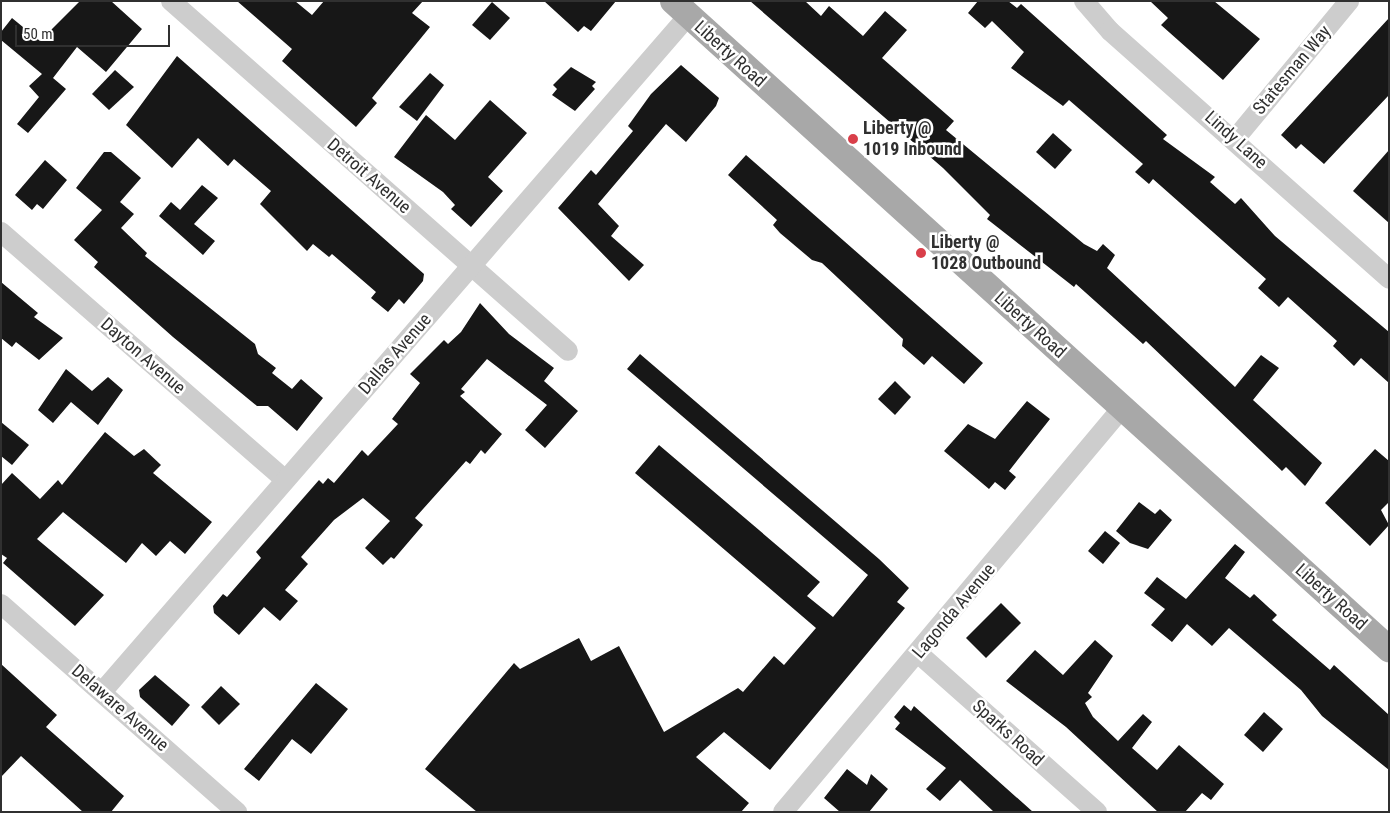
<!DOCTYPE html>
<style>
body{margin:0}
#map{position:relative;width:1390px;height:813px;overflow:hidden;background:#fff;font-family:"Roboto Condensed",sans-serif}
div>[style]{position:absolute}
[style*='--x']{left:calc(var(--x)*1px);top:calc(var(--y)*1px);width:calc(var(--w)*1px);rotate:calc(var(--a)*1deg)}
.building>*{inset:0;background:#171717}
.minor>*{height:20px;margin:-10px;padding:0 10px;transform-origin:10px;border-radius:10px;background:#cdcdcd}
.major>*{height:26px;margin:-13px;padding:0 13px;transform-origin:13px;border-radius:13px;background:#a8a8a8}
.dots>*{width:14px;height:14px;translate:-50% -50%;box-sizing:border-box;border:2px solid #fff;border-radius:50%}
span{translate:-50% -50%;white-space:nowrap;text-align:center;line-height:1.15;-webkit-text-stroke:5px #fff;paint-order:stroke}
.street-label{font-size:18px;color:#303030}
.poi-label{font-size:18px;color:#303030;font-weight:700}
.left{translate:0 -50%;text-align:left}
.frame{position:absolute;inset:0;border:2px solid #303030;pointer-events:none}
.scale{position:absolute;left:15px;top:25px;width:155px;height:22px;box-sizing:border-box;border:2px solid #303030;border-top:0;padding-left:6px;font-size:15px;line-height:18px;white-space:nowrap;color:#303030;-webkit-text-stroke:4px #fff;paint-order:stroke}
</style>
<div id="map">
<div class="building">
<i style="clip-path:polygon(80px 1px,111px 1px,142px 29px,106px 72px,77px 47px,53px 78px,66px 89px,28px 133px,17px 124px,39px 97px,29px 86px,42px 74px,1px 40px,1px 32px,12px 18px,40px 41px)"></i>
<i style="clip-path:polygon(237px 1px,295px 1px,312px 15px,324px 1px,423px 1px,412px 13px,430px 27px,372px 98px,377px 103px,356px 127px,282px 61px,292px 49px)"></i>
<i style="clip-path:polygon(544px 1px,616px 1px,591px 31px,584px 26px,578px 32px)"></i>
<i style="clip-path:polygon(750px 1px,805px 1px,821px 16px,829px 6px,863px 36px,885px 11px,907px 30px,882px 58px,954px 121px,946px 130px,1084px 244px,1097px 251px,1103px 244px,1115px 255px,1107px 268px,1235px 387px,1261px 355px,1279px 368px,1253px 400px,1322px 463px,1305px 486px,1286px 467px,1282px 471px,1146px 341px,1143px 344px,1076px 284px,1074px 287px,987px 219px,990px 215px,943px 168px)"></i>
<i style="clip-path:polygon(978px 1px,1008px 1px,1017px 8px,1021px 4px,1167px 135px,1163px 139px,1215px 177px,1210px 182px,1235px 204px,1241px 198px,1275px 236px,1389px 332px,1389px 383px,1361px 358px,1354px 366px,1333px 346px,1337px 341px,1288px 297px,1279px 307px,1258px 288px,1266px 279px,1153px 179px,1149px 184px,1135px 172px,1143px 164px,1069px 100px,1063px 106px,1011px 68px,1024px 52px,992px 21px,985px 28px,968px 13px)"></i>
<i style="clip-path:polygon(1150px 1px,1214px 1px,1260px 39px,1223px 80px,1161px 25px,1168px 18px)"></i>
<i style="clip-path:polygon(492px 2px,510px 18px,490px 40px,472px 25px)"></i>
<i style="clip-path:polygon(1389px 18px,1389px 95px,1324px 164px,1301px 144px,1296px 149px,1281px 135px)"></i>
<i style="clip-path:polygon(177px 56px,424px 274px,423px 281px,404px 304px,399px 299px,388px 312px,371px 298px,376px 292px,332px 254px,329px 257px,313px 244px,307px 251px,260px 204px,271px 191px,234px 159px,228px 166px,198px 138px,172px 168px,126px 125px)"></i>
<i style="clip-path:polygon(681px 65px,719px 98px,716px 106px,686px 142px,666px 124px,598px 204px,619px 226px,611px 236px,644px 265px,629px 281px,558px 208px,591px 170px,596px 175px,633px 131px,628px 126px,651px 94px)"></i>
<i style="clip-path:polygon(571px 67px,596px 82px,592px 86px,595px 89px,575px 111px,552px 95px,557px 89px,553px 85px)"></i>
<i style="clip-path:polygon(115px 70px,134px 87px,109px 110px,92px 94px)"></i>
<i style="clip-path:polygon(430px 73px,444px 85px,417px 121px,399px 107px)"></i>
<i style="clip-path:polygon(490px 100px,527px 133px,488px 177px,503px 191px,471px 227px,451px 209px,455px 205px,443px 192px,394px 157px,426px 115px,455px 140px)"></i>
<i style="clip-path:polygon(1053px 133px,1072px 150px,1055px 169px,1036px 152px)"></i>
<i style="clip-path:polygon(1389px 150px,1389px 223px,1353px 191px)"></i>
<i style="clip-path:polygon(104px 152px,111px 152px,141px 178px,120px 202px,134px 214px,121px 228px,147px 253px,145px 256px,255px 344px,258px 354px,276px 368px,272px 373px,292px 389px,301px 379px,323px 398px,297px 431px,268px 406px,257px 406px,173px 337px,94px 267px,98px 262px,74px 240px,102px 210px,76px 188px)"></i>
<i style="clip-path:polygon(746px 155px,983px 363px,964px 384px,932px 356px,924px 365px,902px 346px,903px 339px,822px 263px,812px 260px,780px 233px,773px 225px,777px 220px,728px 175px)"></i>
<i style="clip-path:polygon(45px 160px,67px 180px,43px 209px,37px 204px,32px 210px,15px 195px)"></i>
<i style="clip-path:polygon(202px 185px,218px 198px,194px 224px,215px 241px,203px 255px,159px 216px,171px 202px,180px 210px)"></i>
<i style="clip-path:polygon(1px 282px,38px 313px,34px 317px,63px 338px,39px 360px,16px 342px,12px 347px,1px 338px)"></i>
<i style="clip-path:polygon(480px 303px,509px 334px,554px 368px,544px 381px,578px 411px,545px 448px,525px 430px,547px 405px,487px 359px,461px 389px,465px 392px,460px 396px,502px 434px,485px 454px,481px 450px,470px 464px,466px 461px,415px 518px,423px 525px,394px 559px,391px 557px,383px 565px,365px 548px,390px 521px,363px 498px,334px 520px,301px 557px,308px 564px,285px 590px,298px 601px,280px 621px,264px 607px,239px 635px,214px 613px,213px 606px,223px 594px,227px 597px,261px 558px,256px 552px,319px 480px,323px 484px,328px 478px,334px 483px,362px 450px,368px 456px,398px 424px,392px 419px,420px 383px,410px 374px,444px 340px,448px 344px,461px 332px)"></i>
<i style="clip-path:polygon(640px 354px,879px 559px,909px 588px,897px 602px,905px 608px,770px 770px,724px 732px,696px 757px,749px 803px,741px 812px,477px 812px,425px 769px,514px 663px,520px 669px,579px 638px,591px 661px,619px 646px,664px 732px,738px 688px,743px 692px,774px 656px,784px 665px,816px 628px,635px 473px,659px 445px,820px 582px,807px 596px,833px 617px,868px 575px,627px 369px)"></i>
<i style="clip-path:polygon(66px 369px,92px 391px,108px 377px,123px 390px,98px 425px,71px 402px,53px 423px,38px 410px)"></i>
<i style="clip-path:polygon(895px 381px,911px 397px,895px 415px,878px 399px)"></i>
<i style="clip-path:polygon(1027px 401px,1050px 419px,1009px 471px,1016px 477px,1005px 490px,995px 482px,989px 489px,944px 451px,968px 424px,995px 439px)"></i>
<i style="clip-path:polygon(1px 422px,29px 445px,12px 465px,1px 456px)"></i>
<i style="clip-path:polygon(105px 432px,134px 456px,144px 449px,161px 465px,153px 473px,212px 522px,185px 554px,170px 541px,156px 556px,142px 543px,126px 563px,63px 512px,37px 539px,104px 595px,75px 626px,3px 563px,7px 558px,1px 554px,1px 485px,12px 473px,40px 499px,58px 480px,62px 485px)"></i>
<i style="clip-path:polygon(1375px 449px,1389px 461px,1389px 502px,1381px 510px,1389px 525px,1370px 546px,1325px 503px)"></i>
<i style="clip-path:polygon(1139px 502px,1155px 514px,1160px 509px,1172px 520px,1148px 549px,1130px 543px,1116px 531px)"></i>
<i style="clip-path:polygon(1105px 531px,1120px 543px,1103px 564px,1088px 551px)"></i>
<i style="clip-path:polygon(1235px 544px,1245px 552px,1225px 578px,1250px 598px,1254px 594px,1277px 615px,1272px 620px,1330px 670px,1334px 665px,1389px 715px,1389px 770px,1322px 716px,1301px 690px,1229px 628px,1212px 646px,1187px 624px,1172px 642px,1151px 625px,1165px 609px,1144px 593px,1157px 577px,1186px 599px)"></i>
<i style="clip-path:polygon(1001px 603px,1021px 623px,986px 658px,966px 638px)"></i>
<i style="clip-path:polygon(1095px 640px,1113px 656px,1088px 693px,1092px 697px,1085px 703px,1093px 717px,1118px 741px,1143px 714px,1152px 722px,1132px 748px,1157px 770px,1179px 745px,1224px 784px,1211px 800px,1202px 793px,1185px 812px,1158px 812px,1066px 727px,1006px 681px,1035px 650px,1063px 675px)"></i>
<i style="clip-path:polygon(1px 664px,57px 715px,46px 727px,124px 796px,111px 812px,83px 812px,21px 756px,1px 777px)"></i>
<i style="clip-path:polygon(155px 675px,190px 705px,172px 726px,140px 697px,139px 690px)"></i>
<i style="clip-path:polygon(316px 683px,348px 709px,311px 754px,292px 739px,259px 781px,244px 769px)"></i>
<i style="clip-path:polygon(221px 686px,240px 704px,219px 725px,201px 707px)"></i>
<i style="clip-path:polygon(904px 705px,911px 711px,914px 706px,1033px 812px,994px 812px,960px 780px,940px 801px,926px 789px,946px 768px,895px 729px,900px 723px,894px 717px)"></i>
<i style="clip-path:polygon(1264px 712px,1283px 729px,1263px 752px,1244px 735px)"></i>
<i style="clip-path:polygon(847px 769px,867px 785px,871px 774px,888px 789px,869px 812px,840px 812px,824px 798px)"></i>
</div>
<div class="minor">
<i style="--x:171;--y:1;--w:529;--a:41.4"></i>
<i style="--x:1084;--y:1;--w:40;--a:49"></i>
<i style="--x:1110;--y:31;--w:373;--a:41.6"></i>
<i style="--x:1235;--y:139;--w:179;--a:-50.4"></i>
<i style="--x:1;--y:232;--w:377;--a:41.1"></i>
<i style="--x:1;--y:604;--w:315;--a:41.4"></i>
<i style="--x:919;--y:654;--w:238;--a:41.6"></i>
<i style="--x:102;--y:692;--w:895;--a:-49.08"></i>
<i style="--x:783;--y:812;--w:527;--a:-50"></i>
</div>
<div class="major">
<i style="--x:673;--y:1;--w:966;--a:42.15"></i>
</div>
<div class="dots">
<i style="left:853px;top:139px;background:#d93f4a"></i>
<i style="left:921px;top:253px;background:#d93f4a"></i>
</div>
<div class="street-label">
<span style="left:730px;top:54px;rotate:42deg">Liberty Road</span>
<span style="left:1292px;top:70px;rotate:-50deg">Statesman Way</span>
<span style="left:1236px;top:140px;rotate:42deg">Lindy Lane</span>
<span style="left:369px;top:176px;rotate:41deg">Detroit Avenue</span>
<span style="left:1030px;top:325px;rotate:42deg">Liberty Road</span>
<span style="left:395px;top:354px;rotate:-49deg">Dallas Avenue</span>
<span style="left:143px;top:356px;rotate:41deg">Dayton Avenue</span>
<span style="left:1331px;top:597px;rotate:42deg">Liberty Road</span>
<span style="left:954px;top:611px;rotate:-50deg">Lagonda Avenue</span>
<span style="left:120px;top:708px;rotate:41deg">Delaware Avenue</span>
<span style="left:1008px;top:733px;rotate:42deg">Sparks Road</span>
</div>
<div class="poi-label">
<span class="left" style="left:863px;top:139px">Liberty @<br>1019 Inbound</span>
<span class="left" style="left:931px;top:253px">Liberty @<br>1028 Outbound</span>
</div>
<div class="frame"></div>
<div class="scale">50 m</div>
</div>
